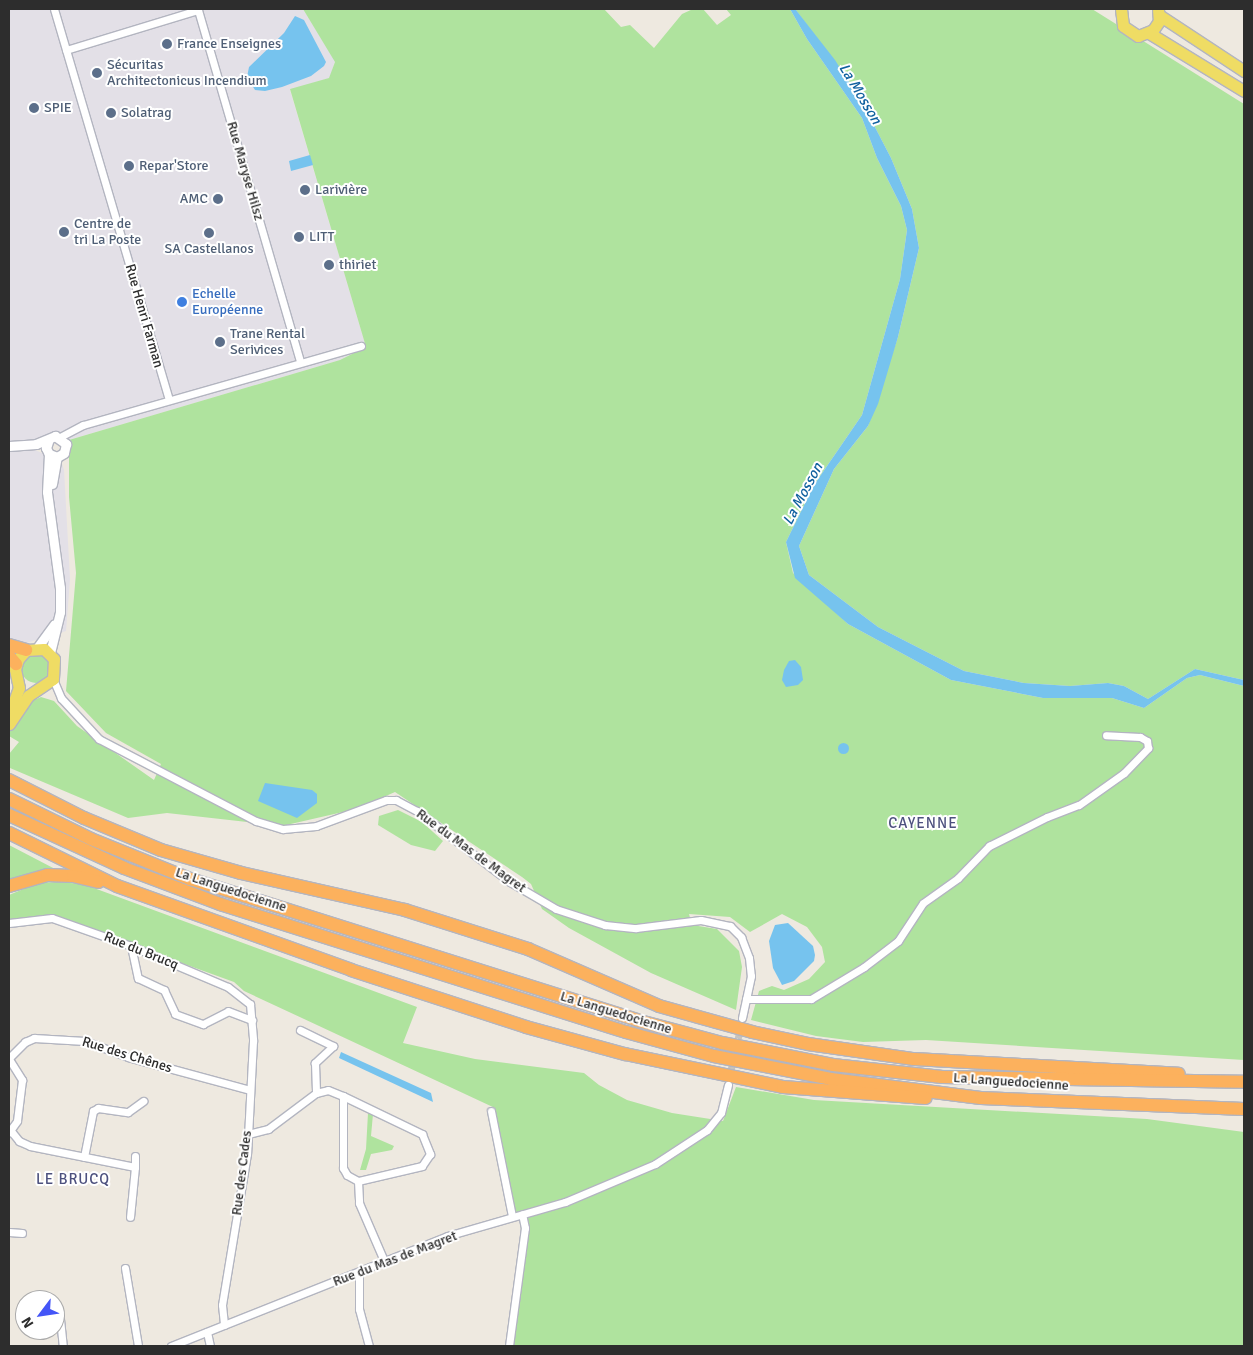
<!DOCTYPE html>
<meta charset="utf-8">
<style>
body{margin:0}
#map{position:relative;width:1253px;height:1355px;overflow:hidden;background:#eee9e0;font-family:Signika,sans-serif}
div>[style]{position:absolute}
[style*='--x']{left:calc(var(--x)*1px);top:calc(var(--y)*1px);width:calc(var(--w)*1px);rotate:calc(var(--a)*1deg)}
.industrial>*{inset:0;background:#e3e0e7}
.green>*{inset:0;background:#afe39e}
.round{border-radius:50%}
.water>*{inset:0;background:#76c3ee}
.minor-tunnel>*{height:7px;margin-top:-3.5px;transform-origin:0;background:repeating-linear-gradient(90deg,#c7c3bc 0 7px,transparent 0 10.5px)}
.roads{filter:drop-shadow(1px 0 #b3b5c0) drop-shadow(-1px 0 #b3b5c0) drop-shadow(0 1px #b3b5c0) drop-shadow(0 -1px #b3b5c0)}
.minor>*{height:7px;margin:-3.5px;padding:0 3.5px;transform-origin:3.5px;border-radius:3.5px;background:#fff}
.tertiary>*{height:9px;margin:-4.5px;padding:0 4.5px;transform-origin:4.5px;border-radius:4.5px;background:#fff}
.primary>*{height:11px;margin:-5.5px;padding:0 5.5px;transform-origin:5.5px;border-radius:5.5px;background:#efdc64}
.motorway>*{height:12px;margin:-6px;padding:0 6px;transform-origin:6px;border-radius:6px;background:#fcb15d}
.dots>*{width:14px;height:14px;translate:-50% -50%;box-sizing:border-box;border:2px solid #fff;border-radius:50%}
span{translate:-50% -50%;white-space:nowrap;text-align:center;line-height:1.15;-webkit-text-stroke:4px #fff;paint-order:stroke}
.service-label{font-size:14px;color:#4e5e75}
.left{translate:0 -50%;text-align:left}
.right{translate:-100% -50%;text-align:right}
.street-label{font-size:14px;color:#2d2d2d}
.shop-label{font-size:14px;color:#366cbe}
.water-label{font-size:15px;color:#10609f;font-style:italic}
.neighbourhood-label{font-size:15px;color:#4d517e;letter-spacing:1px}
.frame{position:absolute;inset:0;border:10px solid #2d2d2d;pointer-events:none}
.north{position:absolute;left:15px;top:1290px;width:50px;height:50px;box-sizing:border-box;background:#fff;border:1px solid #ababab;border-radius:50%;rotate:239deg;font-size:14px;font-weight:700;line-height:20px;text-align:center;color:#2d2d2d}
.north::after{content:'';display:block;margin:auto;width:18px;height:22px;background:#4455f7;clip-path:polygon(50% 0,100% 100%,50% 72%,0 100%)}
</style>
<div id="map">
<div class="industrial">
<i style="clip-path:polygon(9px 9px,303px 9px,335px 61px,330px 78px,290px 90px,366px 347px,340px 360px,69px 440px,65px 431px,33px 441px,9px 442px)"></i>
<i style="clip-path:polygon(35px 450px,61px 461px,64px 470px,70px 579px,66px 631px,26px 643px,9px 638px,9px 452px)"></i>
</div>
<div class="green">
<i style="clip-path:polygon(303px 9px,604px 9px,621px 27px,630px 25px,654px 48px,682px 14px,693px 9px,703px 9px,717px 25px,731px 15px,726px 9px,790px 9px,807px 39px,862px 118px,877px 158px,901px 206px,907px 230px,900px 279px,862px 415px,814px 485px,786px 542px,793px 573px,848px 624px,951px 680px,1043px 698px,1112px 698px,1144px 708px,1187px 678px,1200px 675px,1244px 686px,1244px 1060px,926px 1040px,863px 1042px,816px 1036px,751px 1020px,759px 991px,772px 986px,784px 990px,809px 979px,825px 962px,822px 947px,807px 927px,782px 914px,750px 932px,730px 917px,689px 914px,692px 925px,717px 929px,739px 951px,742px 967px,736px 1010px,651px 973px,569px 928px,542px 909px,531px 884px,522px 877px,395px 792px,356px 809px,282px 826px,167px 813px,128px 818px,10px 768px,9px 754px,19px 742px,9px 736px,9px 695px,30px 702px,41px 697px,54px 701px,77px 726px,154px 780px,161px 764px,106px 733px,66px 691px,76px 573px,69px 497px,69px 440px,340px 360px,366px 347px,290px 89px,329px 78px,335px 62px)"></i>
<i style="clip-path:polygon(795px 9px,1092px 9px,1244px 104px,1244px 680px,1195px 669px,1148px 699px,1124px 686px,1108px 683px,1070px 686px,1024px 683px,964px 671px,878px 627px,809px 575px,799px 546px,834px 469px,868px 426px,898px 337px,919px 248px,912px 209px,891px 158px,855px 89px)"></i>
<i class="round" style="left:21px;top:653px;width:30px;height:30px"></i>
<i style="clip-path:polygon(398px 810px,422px 822px,443px 841px,435px 851px,411px 845px,378px 825px,379px 816px)"></i>
<i style="clip-path:polygon(9px 845px,57px 870px,9px 883px)"></i>
<i style="clip-path:polygon(57px 882px,83px 884px,417px 1007px,403px 1043px,475px 1059px,584px 1073px,599px 1085px,627px 1100px,672px 1113px,723px 1121px,736px 1087px,814px 1100px,1147px 1119px,1244px 1132px,1244px 1346px,511px 1346px,527px 1225px,515px 1211px,495px 1108px,244px 991px,234px 982px,49px 915px,9px 920px,9px 895px,38px 883px)"></i>
<i style="clip-path:polygon(368px 1113px,373px 1114px,371px 1136px,394px 1146px,392px 1150px,371px 1154px,366px 1170px,360px 1170px,366px 1149px)"></i>
</div>
<div class="water">
<i style="clip-path:polygon(790px 9px,796px 10px,835px 60px,864px 106px,891px 158px,912px 209px,919px 248px,898px 337px,878px 404px,868px 426px,834px 469px,799px 546px,809px 575px,878px 627px,964px 671px,1024px 683px,1070px 686px,1108px 683px,1124px 686px,1148px 699px,1195px 669px,1244px 680px,1244px 686px,1200px 675px,1187px 678px,1144px 708px,1112px 698px,1043px 698px,951px 680px,848px 624px,795px 578px,786px 542px,814px 485px,862px 415px,900px 279px,907px 230px,901px 206px,877px 158px,862px 118px,807px 39px)"></i>
<i style="clip-path:polygon(295px 16px,304px 20px,326px 62px,324px 66px,311px 76px,282px 87px,265px 91px,255px 90px,247px 77px,249px 67px,284px 33px)"></i>
<i style="clip-path:polygon(310px 155px,313px 165px,291px 171px,289px 161px)"></i>
<i style="clip-path:polygon(795px 660px,801px 667px,803px 680px,798px 685px,786px 687px,782px 680px,784px 670px,789px 661px)"></i>
<i class="round" style="left:837.5px;top:742.5px;width:11px;height:11px"></i>
<i style="clip-path:polygon(265px 783px,312px 790px,317px 794px,317px 803px,297px 818px,258px 801px)"></i>
<i style="clip-path:polygon(788px 923px,813px 946px,815px 955px,814px 961px,794px 981px,782px 985px,773px 968px,769px 941px,775px 925px)"></i>
<i style="clip-path:polygon(341px 1052px,431px 1093px,433px 1102px,339px 1058px)"></i>
</div>
<div class="minor-tunnel">
<i style="--x:729;--y:1079;--w:54;--a:-77.2"></i>
</div>
<div class="roads">
<div class="minor">
<i style="--x:54;--y:9;--w:407;--a:73.6"></i>
<i style="--x:66;--y:50;--w:138;--a:-16.9"></i>
<i style="--x:198;--y:10;--w:366;--a:73.8"></i>
<i style="--x:60;--y:437;--w:26;--a:-28"></i>
<i style="--x:83;--y:425;--w:289;--a:-15.9"></i>
<i style="--x:53;--y:679;--w:21;--a:67"></i>
<i style="--x:61;--y:698;--w:56;--a:47.2"></i>
<i style="--x:99;--y:739;--w:177;--a:27.6"></i>
<i style="--x:256;--y:821;--w:28;--a:17"></i>
<i style="--x:283;--y:829;--w:33;--a:-5"></i>
<i style="--x:316;--y:826;--w:75;--a:-20.4"></i>
<i style="--x:386;--y:800;--w:10;--a:0"></i>
<i style="--x:396;--y:800;--w:24;--a:28"></i>
<i style="--x:417;--y:811;--w:117;--a:37.4"></i>
<i style="--x:510;--y:882;--w:53;--a:30.4"></i>
<i style="--x:556;--y:909;--w:52;--a:18.1"></i>
<i style="--x:605;--y:925;--w:31;--a:6"></i>
<i style="--x:636;--y:928;--w:65;--a:-7"></i>
<i style="--x:701;--y:920;--w:30;--a:12"></i>
<i style="--x:730;--y:926;--w:16;--a:45"></i>
<i style="--x:741;--y:937;--w:22;--a:69"></i>
<i style="--x:749;--y:958;--w:18;--a:84"></i>
<i style="--x:751;--y:976;--w:43;--a:102.1"></i>
<i style="--x:9;--y:923;--w:43;--a:-6.6"></i>
<i style="--x:52;--y:918;--w:84;--a:19.5"></i>
<i style="--x:131;--y:946;--w:105;--a:22.9"></i>
<i style="--x:228;--y:987;--w:28;--a:38"></i>
<i style="--x:250;--y:1004;--w:37;--a:85"></i>
<i style="--x:253;--y:1041;--w:113;--a:93"></i>
<i style="--x:247;--y:1154;--w:153;--a:99.4"></i>
<i style="--x:222;--y:1305;--w:20;--a:84"></i>
<i style="--x:131;--y:946;--w:33;--a:78"></i>
<i style="--x:138;--y:978;--w:29;--a:25"></i>
<i style="--x:164;--y:990;--w:26;--a:65"></i>
<i style="--x:175;--y:1014;--w:30;--a:20"></i>
<i style="--x:203;--y:1024;--w:28;--a:-27"></i>
<i style="--x:228;--y:1011;--w:26;--a:21"></i>
<i style="--x:746;--y:999;--w:65;--a:0"></i>
<i style="--x:811;--y:999;--w:62;--a:-31.1"></i>
<i style="--x:864;--y:967;--w:43;--a:-37.4"></i>
<i style="--x:898;--y:941;--w:45;--a:-56.7"></i>
<i style="--x:923;--y:903;--w:43;--a:-35.5"></i>
<i style="--x:958;--y:878;--w:45;--a:-45.9"></i>
<i style="--x:989;--y:846;--w:65;--a:-26.6"></i>
<i style="--x:1047;--y:817;--w:34;--a:-21"></i>
<i style="--x:1079;--y:805;--w:55;--a:-35.4"></i>
<i style="--x:1124;--y:773;--w:35;--a:-46"></i>
<i style="--x:1148;--y:748;--w:7;--a:-98"></i>
<i style="--x:1147;--y:741;--w:8;--a:-150"></i>
<i style="--x:1140;--y:737;--w:34;--a:-177"></i>
<i style="--x:300;--y:1030;--w:37;--a:26"></i>
<i style="--x:333;--y:1046;--w:25;--a:137"></i>
<i style="--x:315;--y:1063;--w:30;--a:88"></i>
<i style="--x:9;--y:1058;--w:23;--a:-45"></i>
<i style="--x:25;--y:1042;--w:10;--a:-24"></i>
<i style="--x:34;--y:1038;--w:51;--a:3.4"></i>
<i style="--x:85;--y:1041;--w:46;--a:20.4"></i>
<i style="--x:128;--y:1057;--w:126;--a:15.1"></i>
<i style="--x:9;--y:1059;--w:25;--a:58"></i>
<i style="--x:22;--y:1080;--w:41;--a:97"></i>
<i style="--x:17;--y:1121;--w:14;--a:126"></i>
<i style="--x:343;--y:1096;--w:88;--a:25.7"></i>
<i style="--x:422;--y:1134;--w:22;--a:68"></i>
<i style="--x:430;--y:1154;--w:14;--a:124"></i>
<i style="--x:422;--y:1166;--w:66;--a:166.8"></i>
<i style="--x:491;--y:1111;--w:107;--a:78.7"></i>
<i style="--x:11;--y:1131;--w:13;--a:51"></i>
<i style="--x:19;--y:1141;--w:12;--a:24"></i>
<i style="--x:30;--y:1146;--w:107;--a:11.3"></i>
<i style="--x:135;--y:1167;--w:50;--a:95.7"></i>
<i style="--x:248;--y:1134;--w:21;--a:-14"></i>
<i style="--x:268;--y:1129;--w:60;--a:-36.9"></i>
<i style="--x:316;--y:1093;--w:12;--a:-14"></i>
<i style="--x:328;--y:1090;--w:16;--a:22"></i>
<i style="--x:343;--y:1096;--w:72;--a:90"></i>
<i style="--x:343;--y:1168;--w:8;--a:60"></i>
<i style="--x:347;--y:1175;--w:13;--a:29"></i>
<i style="--x:358;--y:1181;--w:22;--a:87"></i>
<i style="--x:359;--y:1203;--w:65;--a:66.6"></i>
<i style="--x:84;--y:1157;--w:47;--a:-78.9"></i>
<i style="--x:93;--y:1111;--w:6;--a:-31"></i>
<i style="--x:98;--y:1108;--w:30;--a:8"></i>
<i style="--x:128;--y:1112;--w:19;--a:-36"></i>
<i style="--x:135;--y:1167;--w:11;--a:-90"></i>
<i style="--x:9;--y:1232;--w:13;--a:4"></i>
<i style="--x:125;--y:1268;--w:79;--a:80.5"></i>
<i style="--x:359;--y:1272;--w:37;--a:90"></i>
<i style="--x:359;--y:1309;--w:38;--a:75"></i>
<i style="--x:60;--y:1319;--w:27;--a:84"></i>
<i style="--x:207;--y:1332;--w:14;--a:78"></i>
<i style="--x:171;--y:1346;--w:297;--a:-21.7"></i>
<i style="--x:447;--y:1236;--w:123;--a:-16.1"></i>
<i style="--x:565;--y:1202;--w:98;--a:-22.9"></i>
<i style="--x:655;--y:1164;--w:62;--a:-33.2"></i>
<i style="--x:707;--y:1130;--w:22;--a:-51"></i>
<i style="--x:721;--y:1113;--w:29;--a:-76"></i>
<i style="--x:509;--y:1346;--w:119;--a:-82.3"></i>
<i style="--x:525;--y:1228;--w:14;--a:-102"></i>
</div>
<div class="tertiary">
<i style="--x:9;--y:446;--w:27;--a:-4"></i>
<i style="--x:36;--y:444;--w:21;--a:-23"></i>
<i style="--x:55;--y:436;--w:14;--a:36"></i>
<i style="--x:66;--y:444;--w:9;--a:103"></i>
<i style="--x:64;--y:453;--w:8;--a:150"></i>
<i style="--x:57;--y:457;--w:9;--a:-159"></i>
<i style="--x:49;--y:454;--w:7;--a:-117"></i>
<i style="--x:46;--y:448;--w:9;--a:-72"></i>
<i style="--x:49;--y:454;--w:38;--a:93"></i>
<i style="--x:47;--y:492;--w:97;--a:82.3"></i>
<i style="--x:60;--y:588;--w:24;--a:90"></i>
<i style="--x:60;--y:612;--w:42;--a:103.7"></i>
<i style="--x:52;--y:484;--w:27;--a:-80"></i>
<i style="--x:37;--y:648;--w:29;--a:-54"></i>
</div>
<div class="primary">
<i style="--x:1121;--y:9;--w:17;--a:83"></i>
<i style="--x:1123;--y:26;--w:18;--a:34"></i>
<i style="--x:1138;--y:36;--w:16;--a:-22"></i>
<i style="--x:1153;--y:30;--w:11;--a:-56"></i>
<i style="--x:1159;--y:21;--w:11;--a:-95"></i>
<i style="--x:1159;--y:15;--w:102;--a:33.4"></i>
<i style="--x:1149;--y:33;--w:111;--a:31.4"></i>
<i style="--x:9;--y:715;--w:29;--a:-70"></i>
<i style="--x:19;--y:688;--w:19;--a:-102"></i>
<i style="--x:15;--y:669;--w:10;--a:-73"></i>
<i style="--x:18;--y:659;--w:12;--a:-48"></i>
<i style="--x:26;--y:650;--w:18;--a:-3"></i>
<i style="--x:44;--y:649;--w:14;--a:45"></i>
<i style="--x:54;--y:659;--w:20;--a:93"></i>
<i style="--x:53;--y:679;--w:30;--a:146"></i>
<i style="--x:28;--y:696;--w:34;--a:124"></i>
</div>
<div class="motorway">
<i style="--x:9;--y:645;--w:18;--a:16"></i>
<i style="--x:9;--y:656;--w:11;--a:49"></i>
<i style="--x:9;--y:780;--w:84;--a:26.9"></i>
<i style="--x:84;--y:818;--w:83;--a:22.6"></i>
<i style="--x:161;--y:850;--w:83;--a:16"></i>
<i style="--x:241;--y:873;--w:168;--a:12.7"></i>
<i style="--x:405;--y:910;--w:129;--a:17.6"></i>
<i style="--x:528;--y:949;--w:143;--a:23.5"></i>
<i style="--x:659;--y:1006;--w:97;--a:15.6"></i>
<i style="--x:752;--y:1032;--w:57;--a:12.1"></i>
<i style="--x:808;--y:1044;--w:107;--a:8.1"></i>
<i style="--x:914;--y:1059;--w:265;--a:3.2"></i>
<i style="--x:9;--y:799;--w:91;--a:26"></i>
<i style="--x:91;--y:839;--w:107;--a:22"></i>
<i style="--x:190;--y:879;--w:468;--a:17.5"></i>
<i style="--x:636;--y:1020;--w:89;--a:15"></i>
<i style="--x:722;--y:1043;--w:113;--a:11.2"></i>
<i style="--x:833;--y:1065;--w:110;--a:6.3"></i>
<i style="--x:942;--y:1077;--w:302;--a:0.9"></i>
<i style="--x:9;--y:815;--w:127;--a:24.7"></i>
<i style="--x:124;--y:868;--w:103;--a:20.6"></i>
<i style="--x:220;--y:904;--w:426;--a:17.5"></i>
<i style="--x:626;--y:1032;--w:91;--a:15.3"></i>
<i style="--x:714;--y:1056;--w:119;--a:11.1"></i>
<i style="--x:831;--y:1079;--w:151;--a:7.2"></i>
<i style="--x:981;--y:1098;--w:263;--a:2.4"></i>
<i style="--x:9;--y:833;--w:120;--a:26.1"></i>
<i style="--x:117;--y:886;--w:249;--a:19.7"></i>
<i style="--x:351;--y:970;--w:184;--a:18"></i>
<i style="--x:526;--y:1027;--w:103;--a:15.3"></i>
<i style="--x:625;--y:1054;--w:161;--a:11.8"></i>
<i style="--x:783;--y:1087;--w:143;--a:4.4"></i>
<i style="--x:9;--y:886;--w:40;--a:-16"></i>
<i style="--x:47;--y:875;--w:26;--a:2"></i>
<i style="--x:73;--y:876;--w:26;--a:13"></i>
</div>
</div>
<div class="dots">
<i style="left:167px;top:44px;background:#5c6f8a"></i>
<i style="left:97px;top:73px;background:#5c6f8a"></i>
<i style="left:34px;top:108px;background:#5c6f8a"></i>
<i style="left:111px;top:113px;background:#5c6f8a"></i>
<i style="left:129px;top:166px;background:#5c6f8a"></i>
<i style="left:305px;top:190px;background:#5c6f8a"></i>
<i style="left:218px;top:199px;background:#5c6f8a"></i>
<i style="left:64px;top:232px;background:#5c6f8a"></i>
<i style="left:209px;top:233px;background:#5c6f8a"></i>
<i style="left:299px;top:237px;background:#5c6f8a"></i>
<i style="left:329px;top:265px;background:#5c6f8a"></i>
<i style="left:182px;top:302px;background:#3f7fe0"></i>
<i style="left:220px;top:342px;background:#5c6f8a"></i>
</div>
<div class="service-label">
<span class="left" style="left:177px;top:44px">France Enseignes</span>
<span class="left" style="left:107px;top:73px">Sécuritas<br>Architectonicus Incendium</span>
<span class="left" style="left:44px;top:108px">SPIE</span>
<span class="left" style="left:121px;top:113px">Solatrag</span>
<span class="left" style="left:139px;top:166px">Repar'Store</span>
<span class="left" style="left:315px;top:190px">Larivière</span>
<span class="right" style="left:208px;top:199px">AMC</span>
<span class="left" style="left:74px;top:232px">Centre de<br>tri La Poste</span>
<span class="left" style="left:309px;top:237px">LITT</span>
<span style="left:209px;top:249px">SA Castellanos</span>
<span class="left" style="left:339px;top:265px">thiriet</span>
<span class="left" style="left:230px;top:342px">Trane Rental<br>Serivices</span>
</div>
<div class="street-label">
<span style="left:245px;top:171px;rotate:74deg">Rue Maryse Hilsz</span>
<span style="left:144px;top:316px;rotate:74deg">Rue Henri Farman</span>
<span style="left:471px;top:851px;rotate:36deg">Rue du Mas de Magret</span>
<span style="left:231px;top:890px;rotate:18deg">La Languedocienne</span>
<span style="left:141px;top:951px;rotate:22deg">Rue du Brucq</span>
<span style="left:616px;top:1013px;rotate:17deg">La Languedocienne</span>
<span style="left:127px;top:1055px;rotate:17deg">Rue des Chênes</span>
<span style="left:1011px;top:1082px;rotate:4deg">La Languedocienne</span>
<span style="left:242px;top:1173px;rotate:-83deg">Rue des Cades</span>
<span style="left:395px;top:1259px;rotate:-21deg">Rue du Mas de Magret</span>
</div>
<div class="shop-label">
<span class="left" style="left:192px;top:302px">Echelle<br>Européenne</span>
</div>
<div class="water-label">
<span style="left:860px;top:94px;rotate:59deg">La Mosson</span>
<span style="left:803px;top:494px;rotate:-62deg">La Mosson</span>
</div>
<div class="neighbourhood-label">
<span style="left:923px;top:824px">CAYENNE</span>
<span style="left:73px;top:1180px">LE BRUCQ</span>
</div>
<div class="frame"></div>
<div class="north">N</div>
</div>
